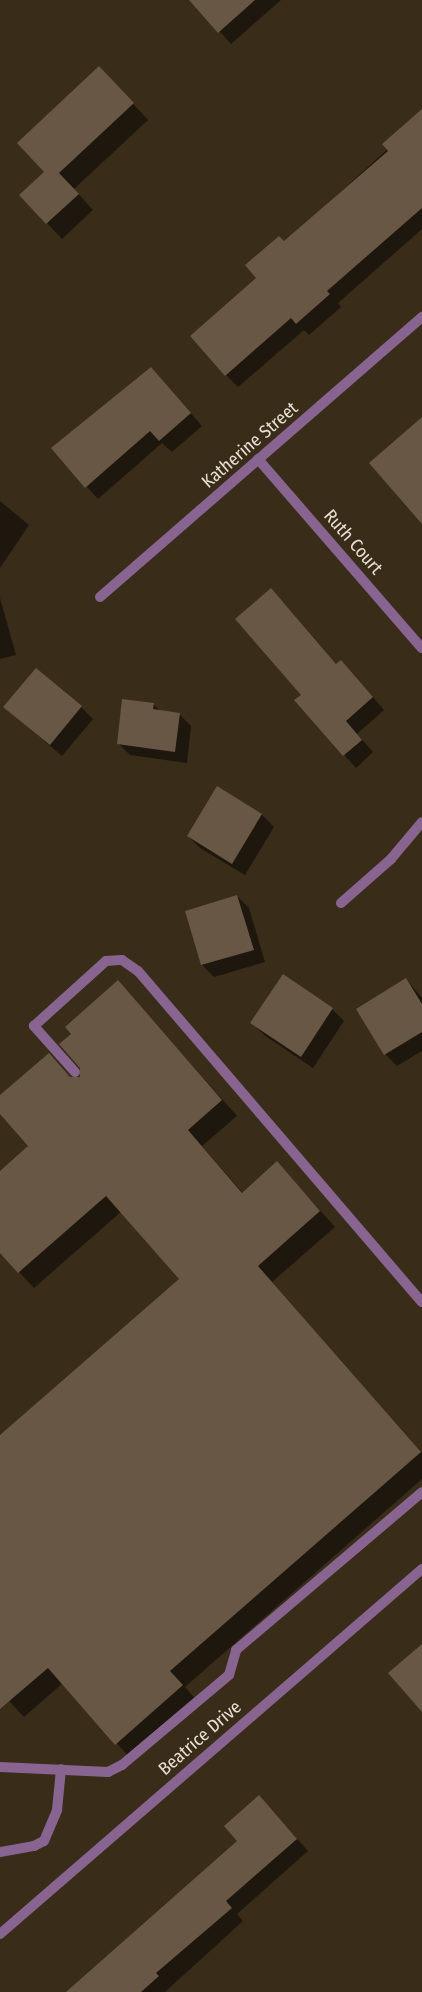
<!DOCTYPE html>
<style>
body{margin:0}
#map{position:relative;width:422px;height:1992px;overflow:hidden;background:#392c19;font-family:"Fira Sans Condensed",sans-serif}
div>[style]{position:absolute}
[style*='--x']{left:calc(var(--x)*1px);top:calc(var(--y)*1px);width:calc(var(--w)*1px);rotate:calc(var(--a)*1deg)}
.shadow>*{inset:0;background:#0007}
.building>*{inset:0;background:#695745}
.lane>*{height:10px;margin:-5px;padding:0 5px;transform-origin:5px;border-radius:5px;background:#886591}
.street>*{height:10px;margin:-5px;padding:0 5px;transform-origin:5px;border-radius:5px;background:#886591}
span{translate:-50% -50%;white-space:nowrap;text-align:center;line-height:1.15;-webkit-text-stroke:4px #392c19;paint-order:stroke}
.street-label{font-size:18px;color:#e7dfd3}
</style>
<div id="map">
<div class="shadow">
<i style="clip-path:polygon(192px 0,281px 0,231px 44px)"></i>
<i style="clip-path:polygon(114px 83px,148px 120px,74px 189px,93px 210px,62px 239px,21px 195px,46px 172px)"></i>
<i style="clip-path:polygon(422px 118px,422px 229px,338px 303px,341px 307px,309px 335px,304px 330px,238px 387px,226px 375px,258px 278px,284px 243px)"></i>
<i style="clip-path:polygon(151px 368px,202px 426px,172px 452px,162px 443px,98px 499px,53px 449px)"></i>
<i style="clip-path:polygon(0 501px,29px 525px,0 568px)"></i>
<i style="clip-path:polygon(0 598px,16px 655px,0 659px)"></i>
<i style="clip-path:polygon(283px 602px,337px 665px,353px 674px,384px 710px,357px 734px,373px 752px,356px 768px,296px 701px,303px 695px)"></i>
<i style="clip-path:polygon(153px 704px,161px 712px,179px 714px,191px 726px,187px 763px,130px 755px,118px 743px)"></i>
<i style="clip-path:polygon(5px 707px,81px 707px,93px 719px,62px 756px)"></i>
<i style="clip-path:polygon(218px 788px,262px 815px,274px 827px,245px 875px,200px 848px,188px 836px)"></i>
<i style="clip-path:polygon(237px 896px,249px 908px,265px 962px,214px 977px,202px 965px,186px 911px)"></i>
<i style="clip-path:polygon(406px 979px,422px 998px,422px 1051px,397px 1066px,385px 1054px)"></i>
<i style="clip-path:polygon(118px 982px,237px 1116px,202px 1146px,243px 1193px,277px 1163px,335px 1227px,272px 1282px,422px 1453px,422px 1479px,185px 1687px,198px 1702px,131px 1759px,63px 1683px,24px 1717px,0 1691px,0 1437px,181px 1279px,122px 1211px,34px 1288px,0 1251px,0 1172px,30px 1146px,0 1112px,0 1096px,49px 1055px,71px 1078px,81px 1078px,82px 1067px,73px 1034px)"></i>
<i style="clip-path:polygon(332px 1009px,344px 1021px,313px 1068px,264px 1035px,252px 1023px)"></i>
<i style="clip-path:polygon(259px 1797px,308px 1851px,237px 1914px,243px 1921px,165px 1992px,83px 1992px,238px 1841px)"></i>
</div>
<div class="building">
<i style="clip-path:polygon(189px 0,255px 0,218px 33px)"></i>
<i style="clip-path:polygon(99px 66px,134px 103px,59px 173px,79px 194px,46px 224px,19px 195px,44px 172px,17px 143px)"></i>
<i style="clip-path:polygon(422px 109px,422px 208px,327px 291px,330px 294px,296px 324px,291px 318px,225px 376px,190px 336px,256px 278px,245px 265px,279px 236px,284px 241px,388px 151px,382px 144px)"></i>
<i style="clip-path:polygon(151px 367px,191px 413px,159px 441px,150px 431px,85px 488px,51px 448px)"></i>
<i style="clip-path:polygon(422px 417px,422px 524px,369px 463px)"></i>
<i style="clip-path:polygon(271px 588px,336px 664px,341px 660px,373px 697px,346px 721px,362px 740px,343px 756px,294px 700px,301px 695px,235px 619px)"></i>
<i style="clip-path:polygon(36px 668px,82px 706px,50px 745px,3px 707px)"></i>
<i style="clip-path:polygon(122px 699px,154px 703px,153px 709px,180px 713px,175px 752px,117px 744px)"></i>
<i style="clip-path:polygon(217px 786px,262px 814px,232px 864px,187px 836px)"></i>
<i style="clip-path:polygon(237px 895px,254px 950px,201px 965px,185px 911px)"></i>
<i style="clip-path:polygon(283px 974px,333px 1008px,301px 1057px,250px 1023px)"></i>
<i style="clip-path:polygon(406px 978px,422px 1004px,422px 1032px,384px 1055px,356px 1009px)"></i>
<i style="clip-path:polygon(118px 980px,222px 1100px,188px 1130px,242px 1193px,277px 1161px,320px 1211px,258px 1266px,421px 1452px,170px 1671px,183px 1685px,115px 1745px,48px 1668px,0 1709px,0 1435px,179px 1279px,106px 1196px,18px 1273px,0 1253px,0 1171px,28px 1146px,0 1114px,0 1095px,49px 1053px,70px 1077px,80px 1077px,80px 1068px,59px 1044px,71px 1034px,65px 1027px)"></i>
<i style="clip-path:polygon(422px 1644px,422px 1712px,388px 1673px)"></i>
<i style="clip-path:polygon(259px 1795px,297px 1839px,226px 1901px,232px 1908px,156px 1973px,159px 1976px,141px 1992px,66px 1992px,237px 1841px,224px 1826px)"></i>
</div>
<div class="lane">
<i style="--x:75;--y:1072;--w:62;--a:-131.7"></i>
<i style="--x:34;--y:1026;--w:97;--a:-42.1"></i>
<i style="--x:106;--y:961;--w:16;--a:-4"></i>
<i style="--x:122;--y:960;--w:19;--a:35"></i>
<i style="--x:138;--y:971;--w:436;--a:49.4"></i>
<i style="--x:0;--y:1767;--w:108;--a:2.7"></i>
<i style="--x:108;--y:1772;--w:16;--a:-27"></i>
<i style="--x:122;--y:1765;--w:140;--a:-40.1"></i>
<i style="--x:229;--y:1675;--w:26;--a:-74"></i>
<i style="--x:236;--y:1650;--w:244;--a:-40.3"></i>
<i style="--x:0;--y:1852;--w:35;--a:-10"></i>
<i style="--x:34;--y:1846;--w:11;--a:-27"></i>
<i style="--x:44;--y:1841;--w:34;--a:-67"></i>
<i style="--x:57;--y:1810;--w:41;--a:-84.4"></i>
</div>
<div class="street">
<i style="--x:258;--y:459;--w:250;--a:49.1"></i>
<i style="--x:100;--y:597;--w:427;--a:-41"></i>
<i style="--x:341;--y:903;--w:67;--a:-41.3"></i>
<i style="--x:391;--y:859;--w:48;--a:-50"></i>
<i style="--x:0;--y:1934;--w:558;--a:-40.86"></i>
</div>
<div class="street-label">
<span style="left:250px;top:445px;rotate:-41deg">Katherine Street</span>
<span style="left:353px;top:542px;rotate:49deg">Ruth Court</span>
<span style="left:200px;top:1738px;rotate:-41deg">Beatrice Drive</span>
</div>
</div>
